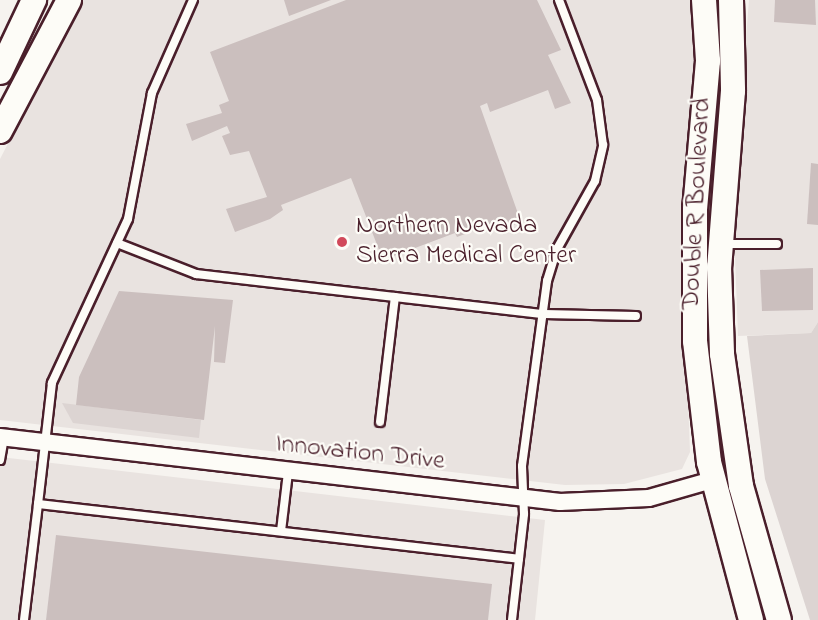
<!DOCTYPE html>
<style>
body{margin:0}
#map{position:relative;width:818px;height:620px;overflow:hidden;background:#f6f3ef;font-family:"Indie Flower",sans-serif}
div>[style]{position:absolute}
[style*='--x']{left:calc(var(--x)*1px);top:calc(var(--y)*1px);width:calc(var(--w)*1px);rotate:calc(var(--a)*1deg)}
.built>*{inset:0;background:#e9e3e0}
.green>*{inset:0;background:#dcd4d2}
.building>*{inset:0;background:#cbbfbe}
.roads{filter:drop-shadow(2px 0 #4a1f2b) drop-shadow(-2px 0 #4a1f2b) drop-shadow(0 2px #4a1f2b) drop-shadow(0 -2px #4a1f2b)}
.service>*{height:8px;margin:-4px;padding:0 4px;transform-origin:4px;border-radius:4px;background:#fdfcf7}
.minor>*{height:16px;margin:-8px;padding:0 8px;transform-origin:8px;border-radius:8px;background:#fdfcf7}
.secondary>*{height:24px;margin:-12px;padding:0 12px;transform-origin:12px;border-radius:12px;background:#fdfcf7}
.dots>*{width:16px;height:16px;translate:-50% -50%;box-sizing:border-box;border:3px solid #fdfcf7;border-radius:50%}
span{translate:-50% -50%;white-space:nowrap;text-align:center;line-height:1.15;-webkit-text-stroke:4.5px #fdfcf7;paint-order:stroke}
.street-label{font-size:26px;color:#4a1f2b}
.poi-label{font-size:26px;color:#4a1f2b}
.left{translate:0 -50%;text-align:left}
</style>
<div id="map">
<div class="built">
<i style="clip-path:polygon(82px 0,694px 0,698px 68px,683px 259px,690px 452px,682px 469px,624px 484px,565px 485px,0 420px,0 159px)"></i>
<i style="clip-path:polygon(749px 0,818px 0,818px 322px,811px 333px,738px 336px,733px 204px)"></i>
<i style="clip-path:polygon(0 457px,545px 520px,535px 620px,0 620px)"></i>
</div>
<div class="green">
<i style="clip-path:polygon(818px 322px,818px 620px,810px 620px,765px 479px,747px 336px,811px 333px)"></i>
<i style="clip-path:polygon(62px 403px,201px 420px,199px 438px,73px 423px)"></i>
</div>
<div class="building">
<i style="clip-path:polygon(284px 0,331px 0,289px 16px)"></i>
<i style="clip-path:polygon(346px 0,537px 0,561px 50px,548px 55px,571px 103px,555px 109px,548px 90px,490px 112px,487px 103px,480px 106px,521px 222px,502px 229px,499px 221px,457px 237px,455px 233px,383px 260px,351px 178px,281px 205px,283px 210px,270px 219px,235px 232px,226px 209px,267px 197px,249px 151px,230px 155px,222px 136px,230px 133px,227px 126px,192px 141px,186px 124px,222px 113px,219px 105px,229px 101px,210px 52px)"></i>
<i style="clip-path:polygon(775px 0,815px 0,816px 25px,774px 22px)"></i>
<i style="clip-path:polygon(811px 163px,818px 164px,818px 225px,807px 224px)"></i>
<i style="clip-path:polygon(813px 268px,813px 310px,762px 311px,760px 270px)"></i>
<i style="clip-path:polygon(119px 291px,233px 300px,225px 363px,214px 362px,215px 326px,204px 420px,76px 405px,79px 377px)"></i>
<i style="clip-path:polygon(56px 535px,492px 584px,488px 620px,46px 620px)"></i>
</div>
<div class="roads">
<div class="service">
<i style="--x:193;--y:0;--w:102;--a:113.8"></i>
<i style="--x:152;--y:93;--w:128;--a:100.8"></i>
<i style="--x:128;--y:219;--w:181;--a:114.9"></i>
<i style="--x:52;--y:383;--w:122;--a:96.6"></i>
<i style="--x:38;--y:504;--w:484;--a:6.5"></i>
<i style="--x:117;--y:243;--w:85;--a:21.4"></i>
<i style="--x:196;--y:274;--w:350;--a:6.6"></i>
<i style="--x:544;--y:314;--w:92;--a:1.2"></i>
<i style="--x:723;--y:244;--w:54;--a:0"></i>
<i style="--x:380;--y:422;--w:126;--a:-83.2"></i>
<i style="--x:0;--y:460;--w:22;--a:-80"></i>
<i style="--x:281;--y:531;--w:59;--a:-83.2"></i>
<i style="--x:24;--y:620;--w:117;--a:-83.1"></i>
<i style="--x:512;--y:620;--w:107;--a:-83.5"></i>
<i style="--x:524;--y:514;--w:48;--a:-92.4"></i>
<i style="--x:522;--y:466;--w:187;--a:-82.3"></i>
<i style="--x:547;--y:281;--w:34;--a:-73"></i>
<i style="--x:557;--y:249;--w:78;--a:-60.8"></i>
<i style="--x:595;--y:181;--w:37;--a:-77"></i>
<i style="--x:603;--y:145;--w:45;--a:-97.6"></i>
<i style="--x:597;--y:100;--w:107;--a:-110.8"></i>
</div>
<div class="minor">
<i style="--x:0;--y:437;--w:564;--a:6.62"></i>
<i style="--x:560;--y:502;--w:89;--a:-2.6"></i>
<i style="--x:649;--y:498;--w:66;--a:-15.9"></i>
</div>
<div class="secondary">
<i style="--x:704;--y:0;--w:61;--a:86.2"></i>
<i style="--x:708;--y:61;--w:149;--a:95"></i>
<i style="--x:695;--y:209;--w:132;--a:90"></i>
<i style="--x:695;--y:341;--w:122;--a:83.4"></i>
<i style="--x:709;--y:462;--w:163;--a:75.1"></i>
<i style="--x:731;--y:0;--w:91;--a:88.7"></i>
<i style="--x:733;--y:91;--w:177;--a:94.5"></i>
<i style="--x:719;--y:267;--w:87;--a:88"></i>
<i style="--x:722;--y:354;--w:133;--a:81.8"></i>
<i style="--x:741;--y:486;--w:139;--a:74.2"></i>
<i style="--x:0;--y:72;--w:80;--a:-64.7"></i>
<i style="--x:0;--y:131;--w:148;--a:-62.2"></i>
</div>
</div>
<div class="dots">
<i style="left:342px;top:242px;background:#d1495b"></i>
</div>
<div class="street-label">
<span style="left:698px;top:204px;rotate:-87deg">Double R Boulevard</span>
<span style="left:360px;top:454px;rotate:6deg">Innovation Drive</span>
</div>
<div class="poi-label">
<span class="left" style="left:356px;top:242px">Northern Nevada<br>Sierra Medical Center</span>
</div>
</div>
